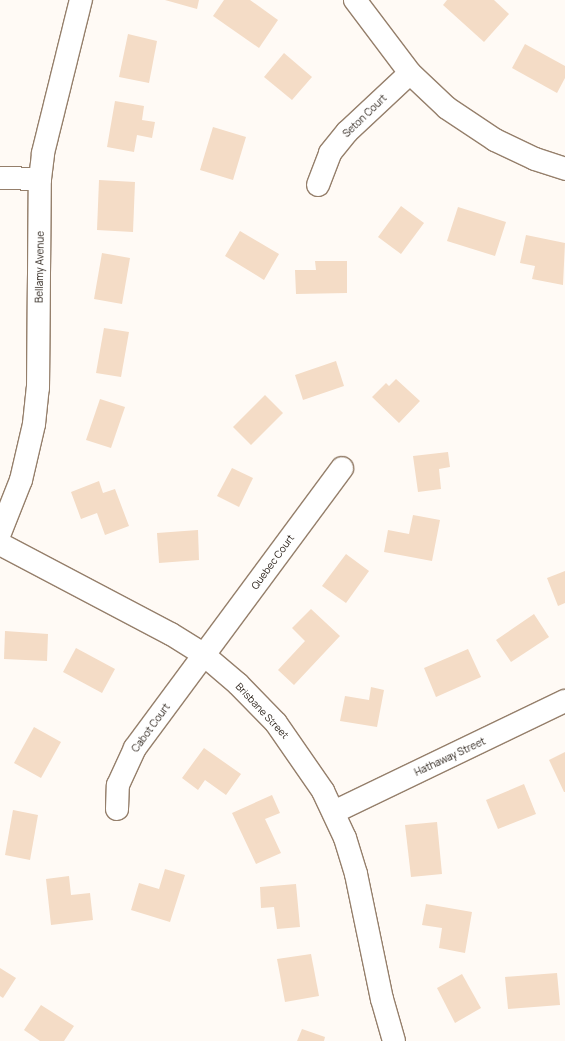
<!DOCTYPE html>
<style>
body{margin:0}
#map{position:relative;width:565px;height:1041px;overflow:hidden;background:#fffaf5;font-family:Manrope,sans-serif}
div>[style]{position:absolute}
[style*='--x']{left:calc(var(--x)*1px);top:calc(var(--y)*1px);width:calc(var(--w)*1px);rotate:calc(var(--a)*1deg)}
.building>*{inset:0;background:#f4dcc6}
.roads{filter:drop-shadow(1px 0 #957f6b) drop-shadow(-1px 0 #957f6b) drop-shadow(0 1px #957f6b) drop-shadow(0 -1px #957f6b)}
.minor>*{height:22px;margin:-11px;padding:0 11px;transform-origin:11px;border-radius:11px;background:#fff}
.tertiary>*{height:22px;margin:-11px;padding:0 11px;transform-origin:11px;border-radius:11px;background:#fff}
span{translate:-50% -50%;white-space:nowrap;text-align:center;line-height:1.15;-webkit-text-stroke:4px #fff;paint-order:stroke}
.street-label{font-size:10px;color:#2d241c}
</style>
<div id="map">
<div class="building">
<i style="clip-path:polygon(165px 0,199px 0,197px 9px)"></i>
<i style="clip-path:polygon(224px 0,250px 0,278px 20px,259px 48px,213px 16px)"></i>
<i style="clip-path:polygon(447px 0,494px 0,509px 14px,484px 42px,443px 5px)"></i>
<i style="clip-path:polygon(128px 34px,157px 41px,149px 83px,119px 77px)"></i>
<i style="clip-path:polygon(525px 44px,565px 66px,565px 78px,557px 93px,512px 68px)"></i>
<i style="clip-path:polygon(284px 53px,312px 77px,292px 100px,264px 77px)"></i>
<i style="clip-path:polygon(115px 101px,144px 106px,142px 120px,155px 122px,152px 138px,137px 135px,134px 152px,107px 147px)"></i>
<i style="clip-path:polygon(213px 127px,246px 137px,233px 180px,200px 170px)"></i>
<i style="clip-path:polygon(99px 180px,135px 182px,133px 232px,97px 230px)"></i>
<i style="clip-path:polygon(401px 206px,424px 223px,401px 254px,378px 237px)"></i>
<i style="clip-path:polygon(458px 207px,506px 222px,495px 256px,447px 241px)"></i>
<i style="clip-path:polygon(240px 231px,279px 254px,264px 280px,225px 256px)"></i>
<i style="clip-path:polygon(526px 235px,565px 243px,563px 285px,532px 279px,535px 266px,520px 263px)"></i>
<i style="clip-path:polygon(102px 253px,130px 258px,122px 304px,94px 299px)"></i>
<i style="clip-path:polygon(315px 261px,347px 261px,347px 293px,296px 294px,295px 270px,316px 270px)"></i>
<i style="clip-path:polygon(104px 328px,129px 332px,121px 377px,96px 373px)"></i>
<i style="clip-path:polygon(336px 361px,344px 386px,303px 400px,295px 375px)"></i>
<i style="clip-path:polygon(396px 379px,420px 401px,399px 423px,372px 397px,386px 383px,389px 386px)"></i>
<i style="clip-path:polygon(265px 395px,283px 413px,251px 445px,233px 427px)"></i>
<i style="clip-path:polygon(100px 399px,125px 407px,111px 448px,86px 440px)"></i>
<i style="clip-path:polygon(448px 452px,450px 467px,439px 469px,441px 489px,418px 492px,413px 456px)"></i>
<i style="clip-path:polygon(232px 468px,253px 478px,239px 507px,217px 496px)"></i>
<i style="clip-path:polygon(99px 481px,103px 493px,115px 489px,129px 526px,105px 535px,97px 513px,81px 519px,71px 492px)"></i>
<i style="clip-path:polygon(413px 515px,440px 520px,432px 561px,384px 552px,388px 530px,409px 534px)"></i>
<i style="clip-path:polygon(198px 530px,199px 560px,159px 563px,157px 533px)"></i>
<i style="clip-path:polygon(346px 554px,369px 571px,346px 603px,322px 586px)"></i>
<i style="clip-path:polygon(565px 571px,565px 603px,558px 606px,547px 578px)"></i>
<i style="clip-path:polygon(311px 609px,340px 636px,294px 685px,278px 670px,305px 641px,292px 628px)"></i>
<i style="clip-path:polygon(534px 614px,549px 637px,511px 662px,496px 640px)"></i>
<i style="clip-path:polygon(5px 631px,48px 634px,47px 661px,4px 659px)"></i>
<i style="clip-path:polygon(76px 648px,115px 669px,102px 693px,63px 672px)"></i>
<i style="clip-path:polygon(468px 649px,481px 677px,436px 697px,424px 668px)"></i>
<i style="clip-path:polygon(371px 687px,384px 690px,377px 727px,340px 721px,345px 696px,369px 700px)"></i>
<i style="clip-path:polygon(34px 727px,61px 742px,41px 778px,14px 763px)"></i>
<i style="clip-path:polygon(204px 748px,241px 774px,226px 795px,205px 780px,198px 790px,182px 778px)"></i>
<i style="clip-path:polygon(565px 752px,565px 792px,564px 792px,549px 760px)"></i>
<i style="clip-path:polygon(524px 784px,536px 814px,498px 829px,486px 800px)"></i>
<i style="clip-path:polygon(272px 795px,280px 813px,265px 819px,281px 853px,256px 864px,232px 813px)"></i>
<i style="clip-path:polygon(13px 810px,38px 815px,30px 860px,5px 855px)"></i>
<i style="clip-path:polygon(437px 822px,442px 874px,411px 877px,405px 825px)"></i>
<i style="clip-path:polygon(165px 869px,185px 875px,170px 922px,131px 910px,139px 883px,159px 889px)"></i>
<i style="clip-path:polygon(69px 876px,71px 895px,90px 893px,93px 920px,51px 925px,46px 879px)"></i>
<i style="clip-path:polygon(296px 884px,300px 927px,277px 929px,274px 907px,261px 908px,260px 887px)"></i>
<i style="clip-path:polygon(426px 904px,472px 912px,465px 953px,439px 948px,442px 928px,422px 925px)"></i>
<i style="clip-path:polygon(311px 954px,319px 996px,285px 1002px,277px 959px)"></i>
<i style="clip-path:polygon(0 968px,16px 978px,3px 998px,0 996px)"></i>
<i style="clip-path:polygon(557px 973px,560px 1005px,508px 1009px,505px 977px)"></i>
<i style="clip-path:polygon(462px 974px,481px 1008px,455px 1023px,437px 988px)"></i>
<i style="clip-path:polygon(41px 1005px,74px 1026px,64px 1041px,40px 1041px,24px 1030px)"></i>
<i style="clip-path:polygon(302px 1029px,325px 1037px,324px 1041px,297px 1041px)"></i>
</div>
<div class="roads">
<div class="minor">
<i style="--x:0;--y:178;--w:40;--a:1.4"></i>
<i style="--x:318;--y:185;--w:34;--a:-69"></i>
<i style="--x:330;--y:153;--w:27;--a:-51"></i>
<i style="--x:347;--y:132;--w:86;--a:-43.1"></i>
<i style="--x:0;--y:533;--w:57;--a:-68.4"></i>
<i style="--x:21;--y:480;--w:57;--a:-76.9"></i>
<i style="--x:34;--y:424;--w:36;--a:-84"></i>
<i style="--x:38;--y:388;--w:209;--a:-89.5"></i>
<i style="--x:40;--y:179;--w:26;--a:-83"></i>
<i style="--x:43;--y:153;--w:158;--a:-76.1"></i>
<i style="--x:0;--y:544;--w:193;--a:27.8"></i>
<i style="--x:171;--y:634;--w:39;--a:32"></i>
<i style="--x:204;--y:655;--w:45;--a:40.5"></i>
<i style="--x:238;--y:684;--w:54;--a:45.7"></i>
<i style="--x:276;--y:723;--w:83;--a:55.3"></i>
<i style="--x:323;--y:791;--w:52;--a:64.9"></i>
<i style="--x:345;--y:838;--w:38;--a:73"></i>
<i style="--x:356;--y:874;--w:128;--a:78.3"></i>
<i style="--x:382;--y:999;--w:44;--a:74.1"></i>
<i style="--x:117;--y:809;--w:24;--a:-88"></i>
<i style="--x:118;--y:785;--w:41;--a:-65.3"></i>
<i style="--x:135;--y:748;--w:348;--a:-53.5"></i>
<i style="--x:334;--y:812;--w:256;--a:-25.7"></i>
</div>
<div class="tertiary">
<i style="--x:355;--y:0;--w:91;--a:53"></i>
<i style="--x:410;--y:73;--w:51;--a:43.4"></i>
<i style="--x:447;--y:108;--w:58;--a:33.7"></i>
<i style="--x:495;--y:140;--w:44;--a:25.4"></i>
<i style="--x:535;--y:159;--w:32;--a:18"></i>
</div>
</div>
<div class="street-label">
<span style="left:365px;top:116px;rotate:-44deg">Seton Court</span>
<span style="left:40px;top:267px;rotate:-89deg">Bellamy Avenue</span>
<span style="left:273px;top:562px;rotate:-54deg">Quebec Court</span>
<span style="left:262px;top:711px;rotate:47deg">Brisbane Street</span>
<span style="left:151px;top:728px;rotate:-54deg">Cabot Court</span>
<span style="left:450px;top:757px;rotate:-25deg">Hathaway Street</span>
</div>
</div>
